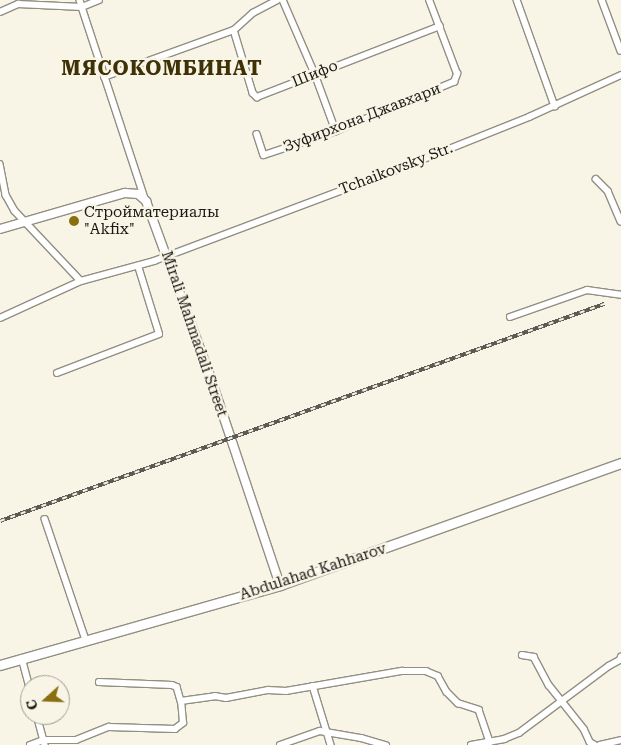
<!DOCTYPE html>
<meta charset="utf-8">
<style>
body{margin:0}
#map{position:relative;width:621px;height:745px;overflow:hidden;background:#f8f5e7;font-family:"Roboto Serif",serif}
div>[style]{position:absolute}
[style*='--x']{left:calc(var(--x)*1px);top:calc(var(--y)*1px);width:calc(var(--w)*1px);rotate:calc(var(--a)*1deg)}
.roads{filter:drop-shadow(1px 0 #928f82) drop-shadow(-1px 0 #928f82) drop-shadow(0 1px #928f82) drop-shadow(0 -1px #928f82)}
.minor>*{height:5.5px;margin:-2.75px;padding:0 2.75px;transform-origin:2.75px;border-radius:2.75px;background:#fff}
.tertiary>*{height:8px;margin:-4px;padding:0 4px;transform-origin:4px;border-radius:4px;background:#fff}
.secondary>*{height:9px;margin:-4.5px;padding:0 4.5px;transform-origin:4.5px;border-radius:4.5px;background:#fff}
.rail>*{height:4px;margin-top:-2px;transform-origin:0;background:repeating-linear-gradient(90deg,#f8f5e7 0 5.5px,#5c5a53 0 11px);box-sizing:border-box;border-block:1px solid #5c5a53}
.dots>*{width:14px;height:14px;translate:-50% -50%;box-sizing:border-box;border:2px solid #f8f5e7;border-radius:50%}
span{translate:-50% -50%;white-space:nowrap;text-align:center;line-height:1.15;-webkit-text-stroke:5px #f8f5e7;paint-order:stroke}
.street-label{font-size:15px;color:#1a1914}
.poi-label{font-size:15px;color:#1a1914}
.left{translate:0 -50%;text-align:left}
.district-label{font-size:20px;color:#3e3106;font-weight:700;letter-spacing:1px}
.north{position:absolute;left:20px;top:675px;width:50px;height:50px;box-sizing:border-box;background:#f8f5e7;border:1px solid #9f9d93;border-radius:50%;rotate:250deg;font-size:14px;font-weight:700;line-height:20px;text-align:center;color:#1a1914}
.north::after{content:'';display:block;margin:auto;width:18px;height:22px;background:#8a6f10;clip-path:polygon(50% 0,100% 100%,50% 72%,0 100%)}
</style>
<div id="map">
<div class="roads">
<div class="minor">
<i style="--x:80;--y:0;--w:7;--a:74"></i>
<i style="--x:82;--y:7;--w:18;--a:-22"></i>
<i style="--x:283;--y:0;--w:81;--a:66.6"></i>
<i style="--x:315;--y:74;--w:61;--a:69.8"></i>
<i style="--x:517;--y:0;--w:113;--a:70.3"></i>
<i style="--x:602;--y:0;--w:54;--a:69.6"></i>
<i style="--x:0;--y:12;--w:20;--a:-24"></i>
<i style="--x:18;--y:4;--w:64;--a:2.7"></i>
<i style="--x:82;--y:7;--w:202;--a:71.8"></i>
<i style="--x:234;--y:30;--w:66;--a:73.2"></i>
<i style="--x:253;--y:93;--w:6;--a:45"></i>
<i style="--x:257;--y:97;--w:196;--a:-21.2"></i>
<i style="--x:104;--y:77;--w:138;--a:-19.9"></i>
<i style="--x:234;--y:30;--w:25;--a:-42"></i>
<i style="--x:253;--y:13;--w:27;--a:-28"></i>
<i style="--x:257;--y:134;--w:22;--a:72"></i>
<i style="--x:264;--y:155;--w:76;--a:-18.4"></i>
<i style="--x:336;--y:131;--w:128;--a:-22.6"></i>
<i style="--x:454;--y:82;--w:9;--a:-69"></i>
<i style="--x:457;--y:74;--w:79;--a:-110.7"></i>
<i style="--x:0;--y:164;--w:32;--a:79"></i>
<i style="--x:6;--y:195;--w:18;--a:61"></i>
<i style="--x:15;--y:211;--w:96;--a:46.7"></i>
<i style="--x:81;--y:281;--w:76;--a:-15.3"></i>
<i style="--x:154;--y:261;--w:267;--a:-20.6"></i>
<i style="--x:404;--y:167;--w:135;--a:-21.8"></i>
<i style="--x:529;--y:117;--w:101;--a:-24.5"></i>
<i style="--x:596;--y:179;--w:17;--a:45"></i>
<i style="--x:608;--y:191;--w:33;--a:67"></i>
<i style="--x:510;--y:317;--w:82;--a:-19.3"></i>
<i style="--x:587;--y:290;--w:34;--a:8"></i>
<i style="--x:0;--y:318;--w:89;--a:-24.6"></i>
<i style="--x:57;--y:373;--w:109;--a:-20.9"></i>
<i style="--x:159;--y:334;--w:71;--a:-107.2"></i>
<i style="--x:45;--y:519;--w:128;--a:71.3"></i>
<i style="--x:522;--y:655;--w:12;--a:9"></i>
<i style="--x:534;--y:657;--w:32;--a:62"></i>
<i style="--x:549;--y:685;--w:56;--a:51.5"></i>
<i style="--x:584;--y:729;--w:14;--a:65"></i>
<i style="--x:590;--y:742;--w:6;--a:31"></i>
<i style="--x:22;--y:658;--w:31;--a:75"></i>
<i style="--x:99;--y:682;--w:73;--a:2.4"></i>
<i style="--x:172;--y:685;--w:5;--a:22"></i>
<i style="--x:177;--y:687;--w:15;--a:74"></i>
<i style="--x:181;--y:701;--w:34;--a:-8"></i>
<i style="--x:215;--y:696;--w:11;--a:10"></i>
<i style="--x:226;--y:698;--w:43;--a:-10.8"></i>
<i style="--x:268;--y:690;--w:18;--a:3"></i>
<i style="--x:286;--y:691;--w:118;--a:-9.8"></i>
<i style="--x:402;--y:671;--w:24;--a:0"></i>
<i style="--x:426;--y:671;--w:13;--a:23"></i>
<i style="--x:438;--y:676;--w:18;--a:61"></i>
<i style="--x:447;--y:692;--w:16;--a:45"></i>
<i style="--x:458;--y:703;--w:22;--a:18"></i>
<i style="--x:479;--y:710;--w:34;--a:71"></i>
<i style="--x:313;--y:686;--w:62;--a:73"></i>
<i style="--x:37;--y:715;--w:31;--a:75"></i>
<i style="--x:30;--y:745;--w:15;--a:-20"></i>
<i style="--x:44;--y:740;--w:32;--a:0"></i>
<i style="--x:76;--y:740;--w:35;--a:-22"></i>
<i style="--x:109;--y:727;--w:66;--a:1.7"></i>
<i style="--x:175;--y:729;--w:10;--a:-37"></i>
<i style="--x:183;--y:723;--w:22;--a:-95"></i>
<i style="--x:280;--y:745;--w:42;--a:-19.3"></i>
<i style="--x:320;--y:731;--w:42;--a:9.7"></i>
<i style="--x:361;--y:738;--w:26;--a:16"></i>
<i style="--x:471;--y:745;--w:34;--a:-10"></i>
<i style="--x:504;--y:739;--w:16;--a:-22"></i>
<i style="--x:519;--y:733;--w:112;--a:-36.7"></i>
<i style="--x:609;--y:666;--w:13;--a:-29"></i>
<i style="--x:620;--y:660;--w:3;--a:-72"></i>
<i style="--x:600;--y:745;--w:22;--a:-13"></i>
</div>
<div class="tertiary">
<i style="--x:0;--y:229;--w:130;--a:-16.1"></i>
<i style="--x:125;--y:193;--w:13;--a:4"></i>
<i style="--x:138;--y:194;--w:11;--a:41"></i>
<i style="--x:146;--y:201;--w:183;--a:69.9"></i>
<i style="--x:209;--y:373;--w:224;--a:71.5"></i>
</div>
<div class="secondary">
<i style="--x:0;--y:665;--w:291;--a:-15.9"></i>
<i style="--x:280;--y:585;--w:362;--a:-19.7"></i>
</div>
</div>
<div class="rail">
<i style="--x:0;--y:521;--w:642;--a:-19.76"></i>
</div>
<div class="dots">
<i style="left:74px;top:221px;background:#8a6f10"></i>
</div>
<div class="street-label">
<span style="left:315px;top:74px;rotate:-22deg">Шифо</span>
<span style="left:362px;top:118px;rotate:-21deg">Зуфирхона Джавхари</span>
<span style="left:396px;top:169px;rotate:-21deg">Tchaikovsky Str.</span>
<span style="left:194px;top:334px;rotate:71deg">Mirali Mahmadali Street</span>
<span style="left:313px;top:572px;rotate:-18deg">Abdulahad Kahharov</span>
</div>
<div class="poi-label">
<span class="left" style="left:84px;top:221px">Стройматериалы<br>"Akfix"</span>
</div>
<div class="district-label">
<span style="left:162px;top:68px">МЯСОКОМБИНАТ</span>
</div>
<div class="north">С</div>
</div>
